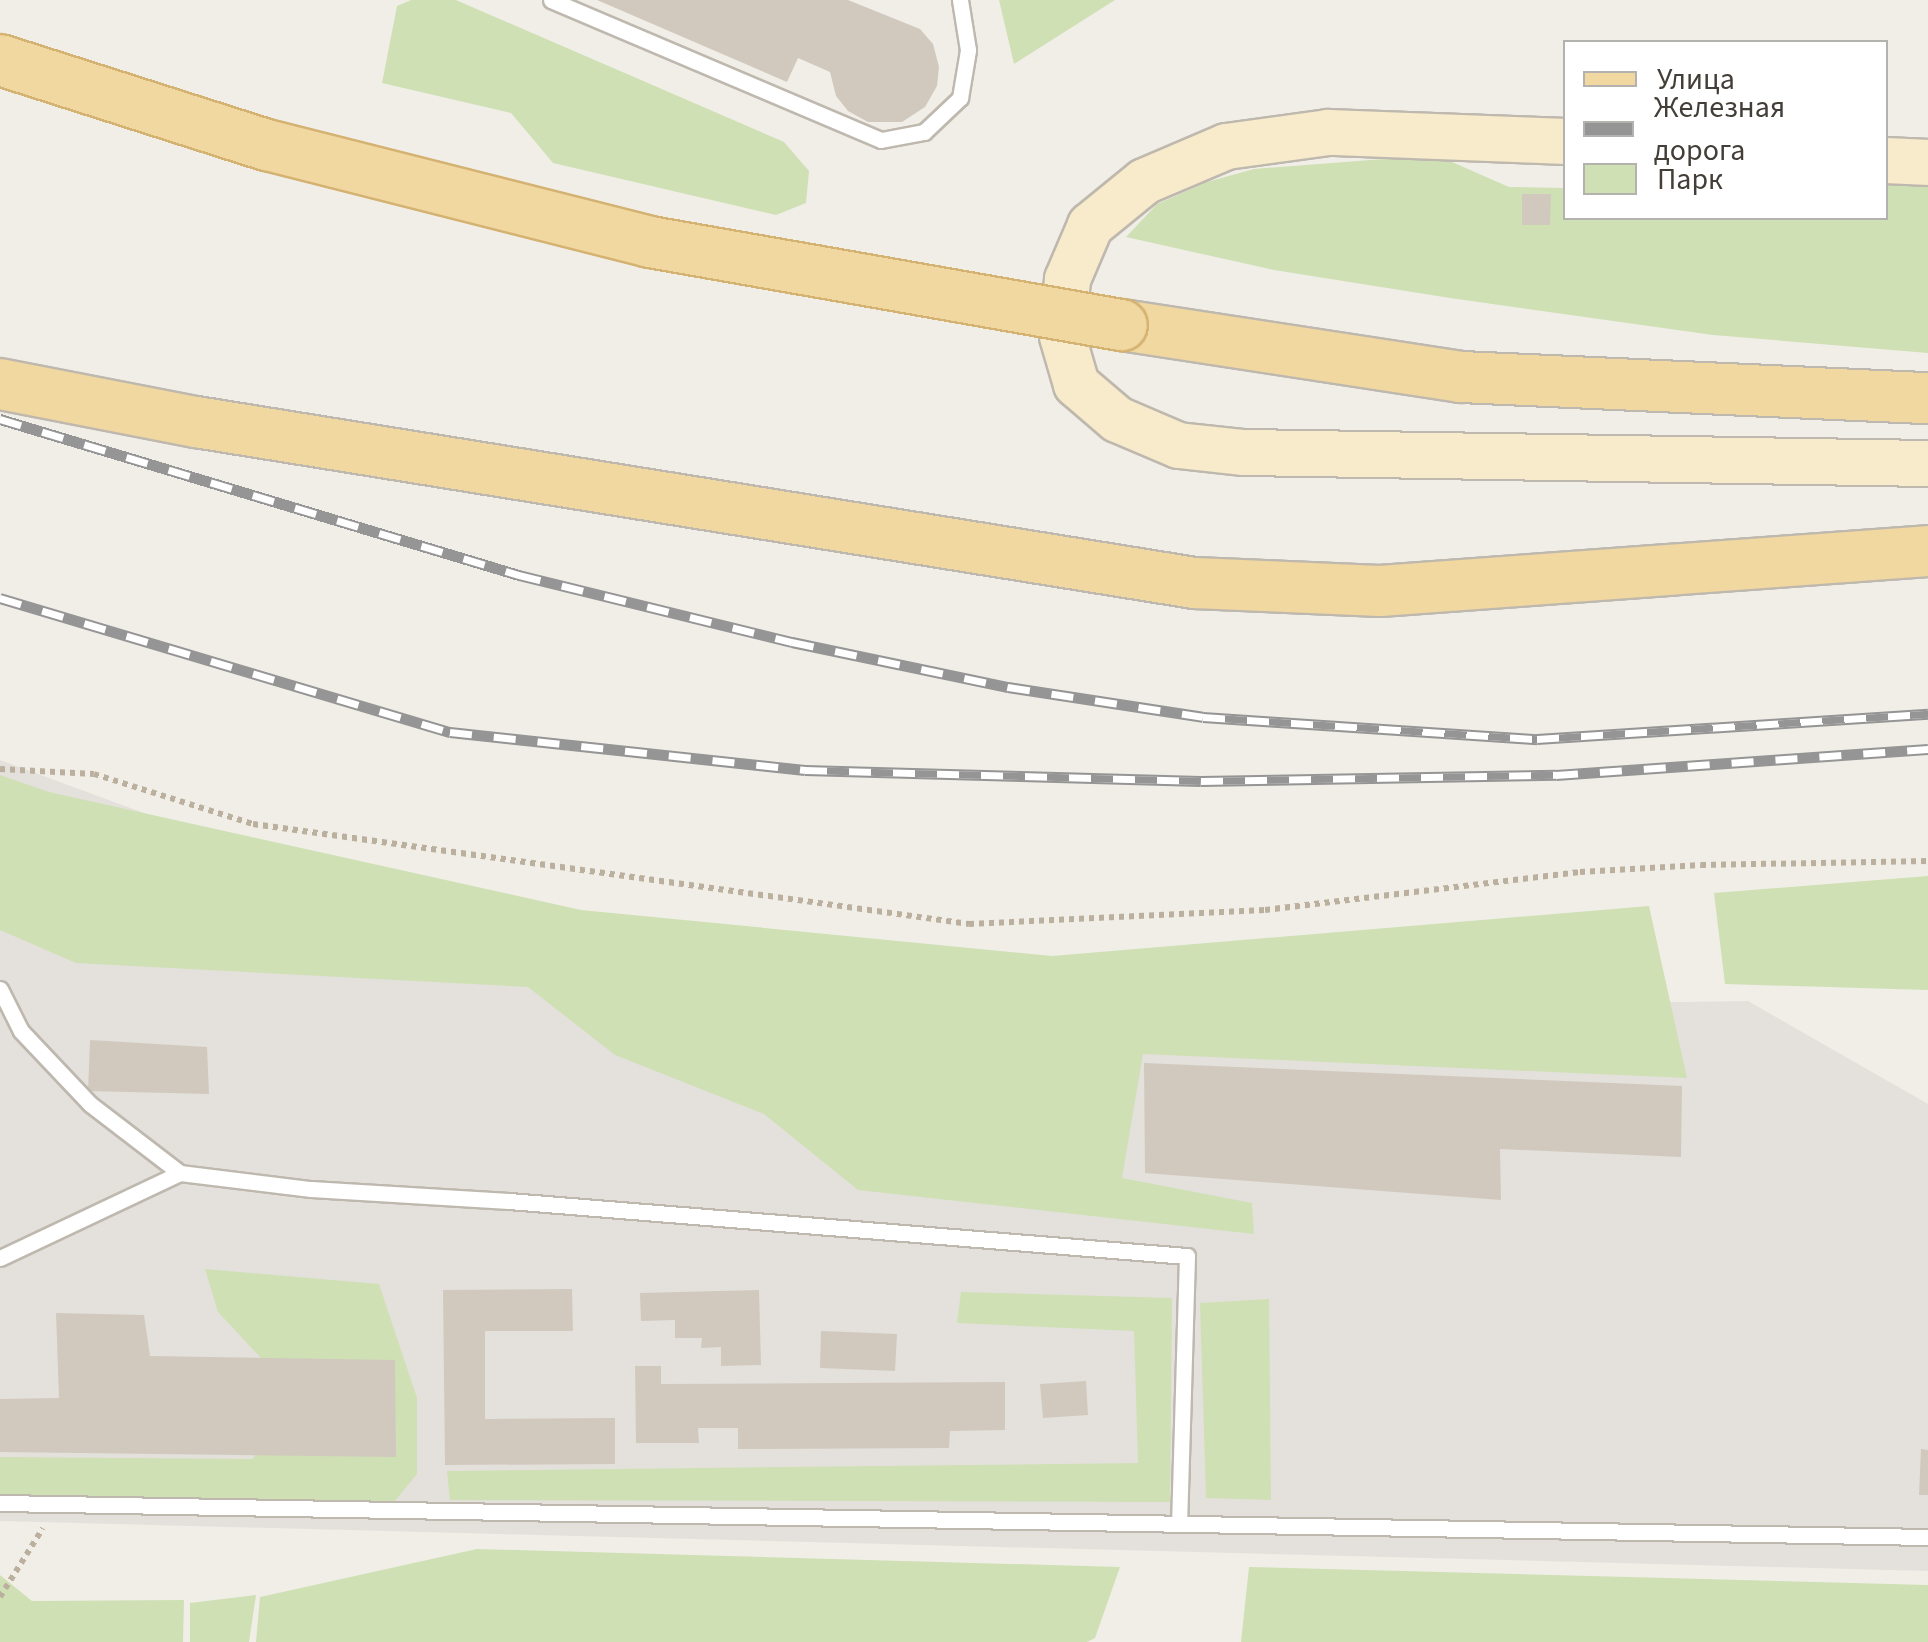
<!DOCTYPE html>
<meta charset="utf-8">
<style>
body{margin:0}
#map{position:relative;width:1928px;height:1642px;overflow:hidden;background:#f1eee7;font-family:"Source Sans 3",sans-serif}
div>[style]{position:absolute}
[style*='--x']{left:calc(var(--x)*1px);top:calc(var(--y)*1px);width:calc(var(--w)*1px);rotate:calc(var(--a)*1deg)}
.industrial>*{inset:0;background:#e4e0dc}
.green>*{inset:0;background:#cfe0b5}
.building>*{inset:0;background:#d1c9be}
.path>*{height:6px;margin-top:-3px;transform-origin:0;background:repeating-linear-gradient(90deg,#bbb09e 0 5px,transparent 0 10px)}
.roads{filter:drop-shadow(2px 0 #beb8ae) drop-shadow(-2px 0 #beb8ae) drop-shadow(0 2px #beb8ae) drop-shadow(0 -2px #beb8ae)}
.lane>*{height:15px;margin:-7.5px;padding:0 7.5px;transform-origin:7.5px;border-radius:7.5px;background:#fff}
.secondary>*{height:45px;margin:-22.5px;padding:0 22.5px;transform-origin:22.5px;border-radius:22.5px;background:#f8ebcb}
.primary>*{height:50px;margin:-25px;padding:0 25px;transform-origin:25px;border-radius:25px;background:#f1d7a0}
.rail>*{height:11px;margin-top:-5.5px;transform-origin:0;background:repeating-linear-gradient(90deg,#fff 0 22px,#959595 0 44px);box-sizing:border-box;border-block:2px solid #959595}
.bridges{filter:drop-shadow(2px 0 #d4b272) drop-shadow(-2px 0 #d4b272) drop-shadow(0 2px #d4b272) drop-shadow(0 -2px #d4b272)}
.primary-bridge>*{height:50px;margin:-25px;padding:0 25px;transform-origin:25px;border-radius:25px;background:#f1d7a0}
span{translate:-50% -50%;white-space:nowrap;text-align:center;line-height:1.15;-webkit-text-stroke:10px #fff;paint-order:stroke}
.legend{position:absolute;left:1563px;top:40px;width:325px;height:180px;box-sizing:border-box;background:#fff;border:2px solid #b4b2af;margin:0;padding:12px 18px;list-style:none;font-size:30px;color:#433e37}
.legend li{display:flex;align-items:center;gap:20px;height:50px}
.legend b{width:50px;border:2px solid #b4b2af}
</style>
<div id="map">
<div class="industrial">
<i style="clip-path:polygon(0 760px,696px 1016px,1748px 1001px,1928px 1104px,1928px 1571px,0 1521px)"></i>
</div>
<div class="green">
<i style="clip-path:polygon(411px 0,456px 0,784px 142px,809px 171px,806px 203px,776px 215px,553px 163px,511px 113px,382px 83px,397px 6px)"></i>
<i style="clip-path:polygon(999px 0,1115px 0,1014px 64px)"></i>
<i style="clip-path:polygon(1436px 155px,1509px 187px,1565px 188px,1566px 218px,1886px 218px,1886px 182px,1928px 184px,1928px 353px,1713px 335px,1450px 298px,1274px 270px,1126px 237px,1157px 204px,1207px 182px,1254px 169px)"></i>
<i style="clip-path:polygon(0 775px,49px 792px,581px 910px,1052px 956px,1649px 906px,1687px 1078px,1143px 1054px,1122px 1178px,1252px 1203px,1254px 1234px,858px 1190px,764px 1114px,615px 1055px,528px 987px,76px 963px,0 930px)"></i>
<i style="clip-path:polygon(1928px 876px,1928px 990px,1725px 984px,1714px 893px)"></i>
<i style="clip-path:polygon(205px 1269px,379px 1284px,417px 1398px,417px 1474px,394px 1502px,0 1496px,0 1457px,253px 1459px,287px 1386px,218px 1312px)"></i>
<i style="clip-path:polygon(961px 1292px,1172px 1298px,1170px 1502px,450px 1500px,447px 1471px,1138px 1463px,1134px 1331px,957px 1323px)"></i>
<i style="clip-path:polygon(1269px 1299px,1271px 1500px,1206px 1498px,1200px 1303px)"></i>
<i style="clip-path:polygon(477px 1549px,1120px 1567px,1095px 1638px,1087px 1642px,256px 1642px,260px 1597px)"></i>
<i style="clip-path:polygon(1249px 1567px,1928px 1585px,1928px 1642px,1241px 1642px)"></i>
<i style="clip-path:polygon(0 1575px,32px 1601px,184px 1600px,183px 1642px,0 1642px)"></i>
<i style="clip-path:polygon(256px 1595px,249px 1642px,190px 1642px,190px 1603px)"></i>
</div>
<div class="building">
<i style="clip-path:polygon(597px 0,848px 0,920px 29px,933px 44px,939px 67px,937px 86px,925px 107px,902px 122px,868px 122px,848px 111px,836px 96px,830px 72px,798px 58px,787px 82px)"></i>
<i style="clip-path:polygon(1522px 194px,1551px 194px,1550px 225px,1522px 225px)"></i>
<i style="clip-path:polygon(90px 1040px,207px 1047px,209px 1094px,88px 1091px)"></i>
<i style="clip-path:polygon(1144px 1063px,1682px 1086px,1681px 1157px,1500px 1149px,1501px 1200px,1145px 1173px)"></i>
<i style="clip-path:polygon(572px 1289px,573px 1331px,485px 1331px,485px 1419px,615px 1418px,615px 1464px,445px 1465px,443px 1290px)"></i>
<i style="clip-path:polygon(759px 1290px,761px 1365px,721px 1366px,721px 1347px,701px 1348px,702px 1338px,675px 1338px,675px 1320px,641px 1321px,640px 1293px)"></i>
<i style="clip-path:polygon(56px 1313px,144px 1315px,150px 1356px,395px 1360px,396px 1457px,0 1452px,0 1399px,59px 1398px)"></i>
<i style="clip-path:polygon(821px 1331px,897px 1334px,895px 1371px,820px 1368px)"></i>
<i style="clip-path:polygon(635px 1366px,661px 1366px,661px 1384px,1005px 1382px,1005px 1430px,950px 1431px,949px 1448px,738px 1449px,738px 1428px,698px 1428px,699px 1443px,636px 1443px)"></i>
<i style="clip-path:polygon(1086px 1381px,1088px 1415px,1043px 1418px,1040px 1384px)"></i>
<i style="clip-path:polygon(1921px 1449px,1928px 1450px,1928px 1495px,1919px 1495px)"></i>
</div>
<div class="path">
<i style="--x:0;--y:769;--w:94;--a:3"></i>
<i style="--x:94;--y:774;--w:167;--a:17.5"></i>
<i style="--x:253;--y:824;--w:723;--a:7.95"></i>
<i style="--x:969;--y:924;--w:296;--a:-2.7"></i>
<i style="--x:1265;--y:910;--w:317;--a:-6.9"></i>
<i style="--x:1580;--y:872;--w:121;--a:-3.3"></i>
<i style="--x:1701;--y:865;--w:227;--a:-1"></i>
<i style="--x:0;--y:1597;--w:81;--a:-58.1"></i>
</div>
<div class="roads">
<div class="lane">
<i style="--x:551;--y:0;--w:358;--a:23"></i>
<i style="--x:881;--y:140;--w:44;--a:-10.5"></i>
<i style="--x:924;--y:132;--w:50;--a:-43.4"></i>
<i style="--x:960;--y:98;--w:49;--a:-80.5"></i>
<i style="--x:968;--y:50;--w:51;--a:-99.1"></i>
<i style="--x:0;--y:989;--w:47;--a:63.4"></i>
<i style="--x:21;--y:1031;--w:100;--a:46.6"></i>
<i style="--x:90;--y:1104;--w:113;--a:37.5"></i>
<i style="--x:0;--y:1258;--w:199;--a:-25.3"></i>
<i style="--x:180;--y:1173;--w:132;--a:7"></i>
<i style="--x:311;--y:1189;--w:198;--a:3.5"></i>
<i style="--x:509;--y:1201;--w:680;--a:4.64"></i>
<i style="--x:1187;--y:1256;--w:267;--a:91.7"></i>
<i style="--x:0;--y:1503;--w:1928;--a:1.01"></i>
</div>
<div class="secondary">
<i style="--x:1566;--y:141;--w:238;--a:-177.8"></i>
<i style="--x:1328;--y:132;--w:103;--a:172.2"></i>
<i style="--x:1226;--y:146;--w:89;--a:156.9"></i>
<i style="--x:1144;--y:181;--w:70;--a:140.8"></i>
<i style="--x:1090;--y:225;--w:59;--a:113.1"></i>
<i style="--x:1067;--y:279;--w:57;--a:95"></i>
<i style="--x:1062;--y:336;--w:50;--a:73.7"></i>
<i style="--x:1076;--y:384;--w:54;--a:40.5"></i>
<i style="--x:1117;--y:419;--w:66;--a:23.1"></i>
<i style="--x:1178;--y:445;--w:66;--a:6.1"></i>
<i style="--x:1244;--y:452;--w:684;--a:0.92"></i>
<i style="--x:1886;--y:160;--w:42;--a:2.7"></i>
</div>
<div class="primary">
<i style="--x:1122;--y:325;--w:343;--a:8.7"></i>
<i style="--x:1461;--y:377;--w:467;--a:2.6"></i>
<i style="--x:0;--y:384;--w:200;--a:11"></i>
<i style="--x:196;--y:422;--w:1012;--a:9.16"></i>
<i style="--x:1195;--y:583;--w:185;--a:2.5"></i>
<i style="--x:1380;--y:591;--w:549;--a:-4.17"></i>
</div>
</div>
<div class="rail">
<i style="--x:0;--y:419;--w:542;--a:16.73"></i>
<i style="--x:519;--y:575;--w:281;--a:13.8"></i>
<i style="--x:792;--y:642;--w:221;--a:11.8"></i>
<i style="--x:1008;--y:687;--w:197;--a:8.7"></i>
<i style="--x:1203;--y:717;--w:335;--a:3.8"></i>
<i style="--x:1537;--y:739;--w:392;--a:-3.7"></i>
<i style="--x:0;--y:598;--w:470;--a:16.6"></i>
<i style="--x:450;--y:732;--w:357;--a:6.1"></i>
<i style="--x:805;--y:770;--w:396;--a:1.6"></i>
<i style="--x:1201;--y:781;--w:355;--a:-1"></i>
<i style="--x:1556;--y:775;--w:373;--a:-4"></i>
</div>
<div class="bridges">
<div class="primary-bridge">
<i style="--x:0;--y:60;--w:280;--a:17.7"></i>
<i style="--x:267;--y:145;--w:395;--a:14.2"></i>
<i style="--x:650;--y:242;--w:479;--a:10"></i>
</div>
</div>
<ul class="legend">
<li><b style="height:12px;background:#f1d7a0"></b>Улица</li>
<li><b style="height:12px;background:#959595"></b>Железная дорога</li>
<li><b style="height:28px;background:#cfe0b5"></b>Парк</li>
</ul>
</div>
